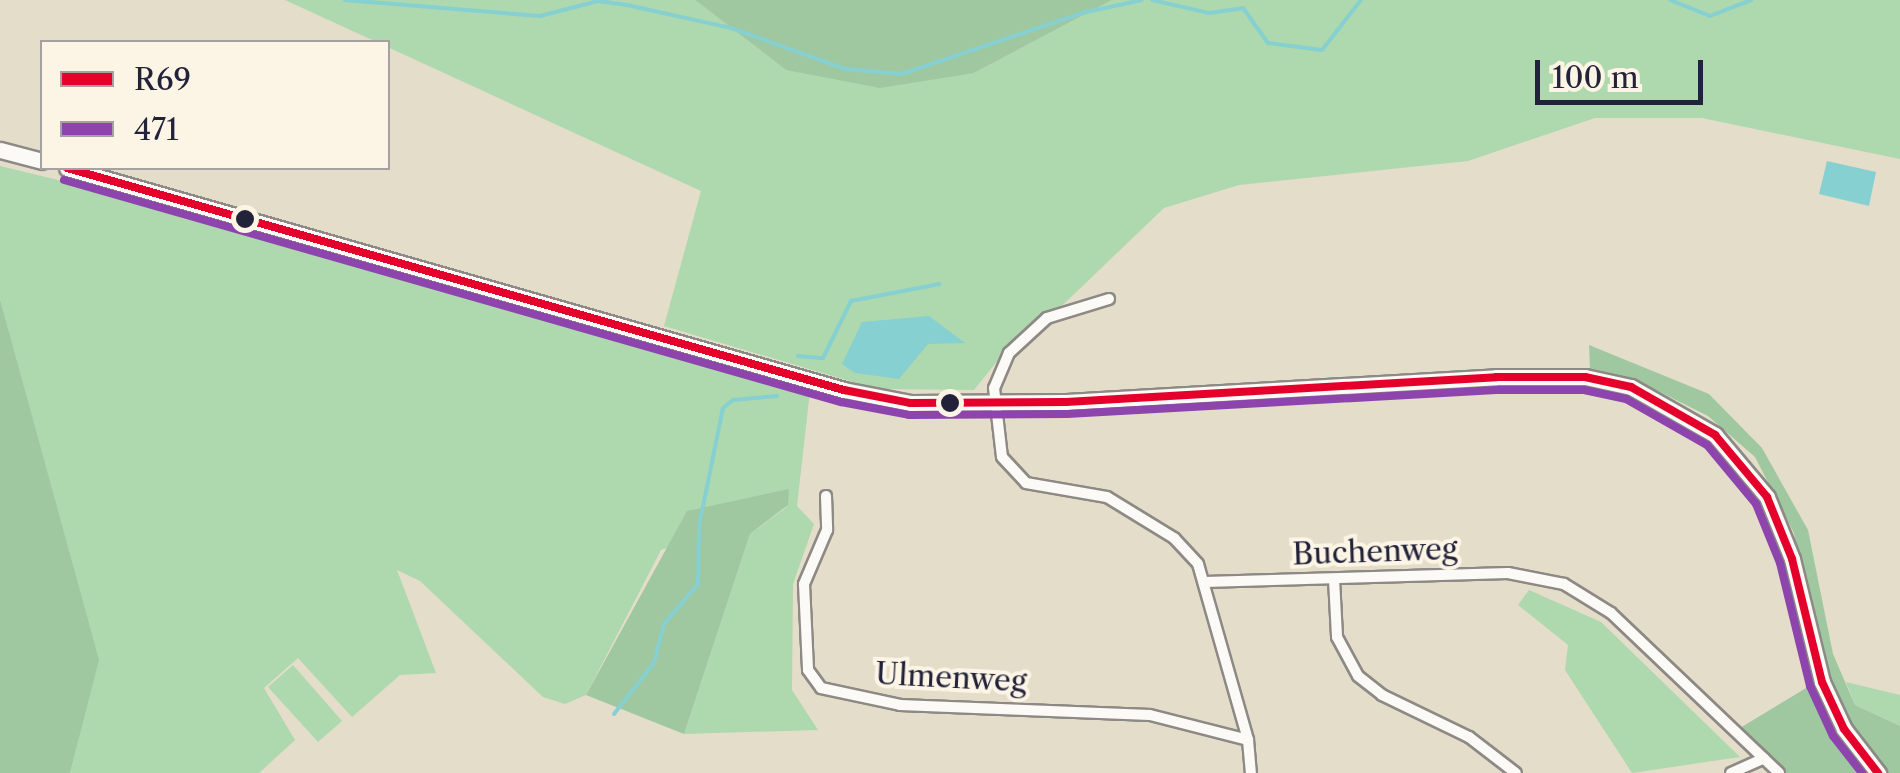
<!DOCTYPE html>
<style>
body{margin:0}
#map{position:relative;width:1900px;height:773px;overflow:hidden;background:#e4ddca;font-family:"Libre Caslon Text",serif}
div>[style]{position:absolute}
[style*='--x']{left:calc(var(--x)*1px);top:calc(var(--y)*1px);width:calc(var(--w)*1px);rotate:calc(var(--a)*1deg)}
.green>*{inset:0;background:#aed8ad}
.forest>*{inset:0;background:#a0c8a0}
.water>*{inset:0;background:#86d0d1}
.stream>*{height:4px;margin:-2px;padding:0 2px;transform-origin:2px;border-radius:2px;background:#86d0d1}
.roads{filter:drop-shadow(2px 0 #8d8984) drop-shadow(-2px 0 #8d8984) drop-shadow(0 2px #8d8984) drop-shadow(0 -2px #8d8984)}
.street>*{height:10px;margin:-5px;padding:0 5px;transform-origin:5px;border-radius:5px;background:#fbfaf7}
.primary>*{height:15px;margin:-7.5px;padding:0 7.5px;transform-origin:7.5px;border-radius:7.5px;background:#fbfaf7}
.bus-1>*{height:8px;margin:-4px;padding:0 4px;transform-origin:4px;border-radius:4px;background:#e4002b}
.bus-2>*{height:8px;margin:-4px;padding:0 4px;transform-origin:4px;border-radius:4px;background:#8e44ad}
.dots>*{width:28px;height:28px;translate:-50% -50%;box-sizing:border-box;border:5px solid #fcf5e5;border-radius:50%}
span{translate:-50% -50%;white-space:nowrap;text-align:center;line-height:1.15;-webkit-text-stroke:8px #fcf5e5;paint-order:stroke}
.street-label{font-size:30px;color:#22223b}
.legend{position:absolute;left:40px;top:40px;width:350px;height:130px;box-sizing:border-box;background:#fcf5e5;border:2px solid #a5a1a1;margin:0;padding:12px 18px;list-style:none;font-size:30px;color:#22223b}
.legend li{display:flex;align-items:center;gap:20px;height:50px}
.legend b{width:50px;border:2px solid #a5a1a1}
.scale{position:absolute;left:1535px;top:60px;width:168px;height:45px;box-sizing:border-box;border:5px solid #22223b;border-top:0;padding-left:12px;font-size:30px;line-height:35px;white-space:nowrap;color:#22223b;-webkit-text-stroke:8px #fcf5e5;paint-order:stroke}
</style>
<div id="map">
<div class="green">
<i style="clip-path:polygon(285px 0,695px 0,786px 70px,974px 73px,1112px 0,1900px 0,1900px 159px,1702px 118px,1595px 118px,1468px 161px,1239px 185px,1164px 208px,1022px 344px,1015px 339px,974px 390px,876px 389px,664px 326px,701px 191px)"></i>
<i style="clip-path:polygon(0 166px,262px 229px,810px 391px,797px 506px,814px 524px,793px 584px,792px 690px,818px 730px,684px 734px,750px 534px,788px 506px,661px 550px,586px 695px,565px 704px,543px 697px,420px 581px,397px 570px,436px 673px,400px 675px,352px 717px,298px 658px,264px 688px,295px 740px,259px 773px,70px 773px,98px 660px,0 299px)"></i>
<i style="clip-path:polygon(1529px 590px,1601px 622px,1740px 757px,1632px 773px,1565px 670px,1568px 645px,1518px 605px)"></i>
<i style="clip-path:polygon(293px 665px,342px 721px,318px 742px,268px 687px)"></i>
<i style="clip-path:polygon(1846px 682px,1900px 695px,1900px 726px,1855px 705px)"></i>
</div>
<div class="forest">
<i style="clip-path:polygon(695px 0,1112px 0,974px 73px,880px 88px,786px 70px)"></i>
<i style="clip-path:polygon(0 299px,99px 660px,70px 773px,0 773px)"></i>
<i style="clip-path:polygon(1589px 345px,1709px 394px,1762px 448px,1808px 530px,1833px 654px,1855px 705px,1900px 726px,1900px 773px,1786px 773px,1740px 728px,1816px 682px,1794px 533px,1755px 457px,1708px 416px,1640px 382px,1590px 371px)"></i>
<i style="clip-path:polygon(789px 489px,788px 505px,750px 534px,684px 734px,586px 695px,687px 511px)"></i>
</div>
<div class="water">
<i style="clip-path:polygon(1827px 161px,1876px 172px,1869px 206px,1819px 194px)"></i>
<i style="clip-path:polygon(929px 316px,965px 343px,928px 344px,899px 379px,855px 373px,842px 364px,862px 322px)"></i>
</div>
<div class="stream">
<i style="--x:345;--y:0;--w:196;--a:4.7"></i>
<i style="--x:540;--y:16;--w:60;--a:-14.5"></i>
<i style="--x:598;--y:1;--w:29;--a:8"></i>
<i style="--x:627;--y:5;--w:107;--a:12.5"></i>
<i style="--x:731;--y:28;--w:121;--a:19.8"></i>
<i style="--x:845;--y:69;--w:57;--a:5"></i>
<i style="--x:902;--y:74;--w:190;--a:-18.7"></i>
<i style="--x:1082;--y:13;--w:61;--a:-12.2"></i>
<i style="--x:1152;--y:0;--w:58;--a:12.8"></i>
<i style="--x:1209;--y:13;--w:34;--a:-8"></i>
<i style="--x:1243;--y:8;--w:43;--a:54.5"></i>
<i style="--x:1268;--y:43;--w:54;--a:7.4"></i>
<i style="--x:1322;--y:50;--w:63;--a:-52"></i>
<i style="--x:1670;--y:0;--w:43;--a:21.8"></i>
<i style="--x:1710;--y:16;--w:44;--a:-21.3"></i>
<i style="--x:798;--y:356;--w:25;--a:5"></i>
<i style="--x:823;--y:358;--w:64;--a:-63.8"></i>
<i style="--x:851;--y:301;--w:90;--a:-10.9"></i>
<i style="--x:614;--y:714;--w:65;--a:-51.9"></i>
<i style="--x:654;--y:663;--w:40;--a:-75.6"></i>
<i style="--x:664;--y:624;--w:52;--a:-49.6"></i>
<i style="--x:698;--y:584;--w:58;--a:-89"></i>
<i style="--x:699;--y:526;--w:120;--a:-78.5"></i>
<i style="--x:723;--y:408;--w:13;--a:-39"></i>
<i style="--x:733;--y:400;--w:44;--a:-5.2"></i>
</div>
<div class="roads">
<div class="street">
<i style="--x:1109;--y:299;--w:65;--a:163"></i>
<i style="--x:1047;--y:318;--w:52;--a:137.4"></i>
<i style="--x:1009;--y:353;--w:38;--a:113"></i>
<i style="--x:994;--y:388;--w:69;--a:83.4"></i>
<i style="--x:1002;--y:457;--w:35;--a:47"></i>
<i style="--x:1026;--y:483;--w:82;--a:9.8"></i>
<i style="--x:1107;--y:497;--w:79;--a:31.5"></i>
<i style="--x:1174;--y:538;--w:35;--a:47"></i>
<i style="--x:1198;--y:564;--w:183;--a:74.1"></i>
<i style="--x:1248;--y:740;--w:33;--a:85"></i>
<i style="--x:826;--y:496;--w:34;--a:88"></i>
<i style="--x:827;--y:530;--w:59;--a:113.1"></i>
<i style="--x:804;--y:584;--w:86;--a:87.3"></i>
<i style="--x:808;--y:670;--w:22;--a:54"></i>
<i style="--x:821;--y:688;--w:81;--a:12.1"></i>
<i style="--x:900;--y:705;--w:250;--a:2.3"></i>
<i style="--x:1150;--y:715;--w:101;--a:14.3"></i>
<i style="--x:1334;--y:579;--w:58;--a:87"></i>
<i style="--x:1337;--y:637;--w:44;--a:61.7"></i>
<i style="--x:1358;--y:676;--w:31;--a:38"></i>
<i style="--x:1382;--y:695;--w:97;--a:25.8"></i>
<i style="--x:1469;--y:737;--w:59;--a:37.5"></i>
<i style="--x:1205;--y:582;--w:303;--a:-1.7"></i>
<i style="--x:1508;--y:573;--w:57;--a:11.1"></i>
<i style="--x:1564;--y:584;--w:55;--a:31.7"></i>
<i style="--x:1611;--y:613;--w:232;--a:43.6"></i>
<i style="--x:1731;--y:773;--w:36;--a:-24"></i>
</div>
<div class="primary">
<i style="--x:0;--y:150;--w:43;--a:14.7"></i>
<i style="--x:67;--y:168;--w:808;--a:15.95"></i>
<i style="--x:844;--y:390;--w:67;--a:11.1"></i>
<i style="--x:910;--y:403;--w:156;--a:-0.4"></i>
<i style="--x:1066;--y:402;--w:431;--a:-3.3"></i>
<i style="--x:1496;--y:377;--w:89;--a:0"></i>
<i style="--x:1585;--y:377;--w:47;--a:12.3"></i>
<i style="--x:1631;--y:387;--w:97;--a:29.7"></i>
<i style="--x:1715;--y:435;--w:81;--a:50"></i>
<i style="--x:1767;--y:497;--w:67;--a:68"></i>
<i style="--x:1792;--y:559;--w:127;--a:76.3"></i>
<i style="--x:1822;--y:682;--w:52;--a:64.9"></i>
<i style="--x:1844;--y:729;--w:56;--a:52.3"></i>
</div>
</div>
<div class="bus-1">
<i style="--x:67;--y:168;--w:808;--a:15.95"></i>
<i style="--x:844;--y:390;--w:67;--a:11.1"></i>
<i style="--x:910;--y:403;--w:156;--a:-0.4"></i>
<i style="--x:1066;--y:402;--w:431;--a:-3.3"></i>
<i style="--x:1496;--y:377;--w:89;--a:0"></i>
<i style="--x:1585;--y:377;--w:47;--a:12.3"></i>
<i style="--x:1631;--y:387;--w:97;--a:29.7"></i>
<i style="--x:1715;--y:435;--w:81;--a:50"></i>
<i style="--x:1767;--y:497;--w:67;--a:68"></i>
<i style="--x:1792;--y:559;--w:127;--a:76.3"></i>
<i style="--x:1822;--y:682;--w:52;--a:64.9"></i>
<i style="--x:1844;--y:729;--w:56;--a:52.3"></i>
</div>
<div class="bus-2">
<i style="--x:64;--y:180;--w:808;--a:15.95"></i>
<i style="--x:841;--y:402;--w:69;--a:10.8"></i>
<i style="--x:909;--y:415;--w:158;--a:-0.4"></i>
<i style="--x:1067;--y:414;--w:430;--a:-3.2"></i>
<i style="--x:1496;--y:390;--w:88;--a:0"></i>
<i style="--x:1584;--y:390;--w:43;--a:12.1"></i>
<i style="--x:1626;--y:399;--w:93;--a:29.6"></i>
<i style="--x:1707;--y:445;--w:77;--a:50.3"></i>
<i style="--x:1756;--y:504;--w:64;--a:67.9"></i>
<i style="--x:1780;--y:563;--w:127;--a:76.3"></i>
<i style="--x:1810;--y:686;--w:55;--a:65.3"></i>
<i style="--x:1833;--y:736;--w:47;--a:51.9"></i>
</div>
<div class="dots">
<i style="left:245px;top:219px;background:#22223b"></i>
<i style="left:950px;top:403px;background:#22223b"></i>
</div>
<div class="street-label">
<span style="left:1375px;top:552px;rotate:-2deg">Buchenweg</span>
<span style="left:951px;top:678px;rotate:3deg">Ulmenweg</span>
</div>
<ul class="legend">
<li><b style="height:12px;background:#e4002b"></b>R69</li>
<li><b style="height:12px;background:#8e44ad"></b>471</li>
</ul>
<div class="scale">100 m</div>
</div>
